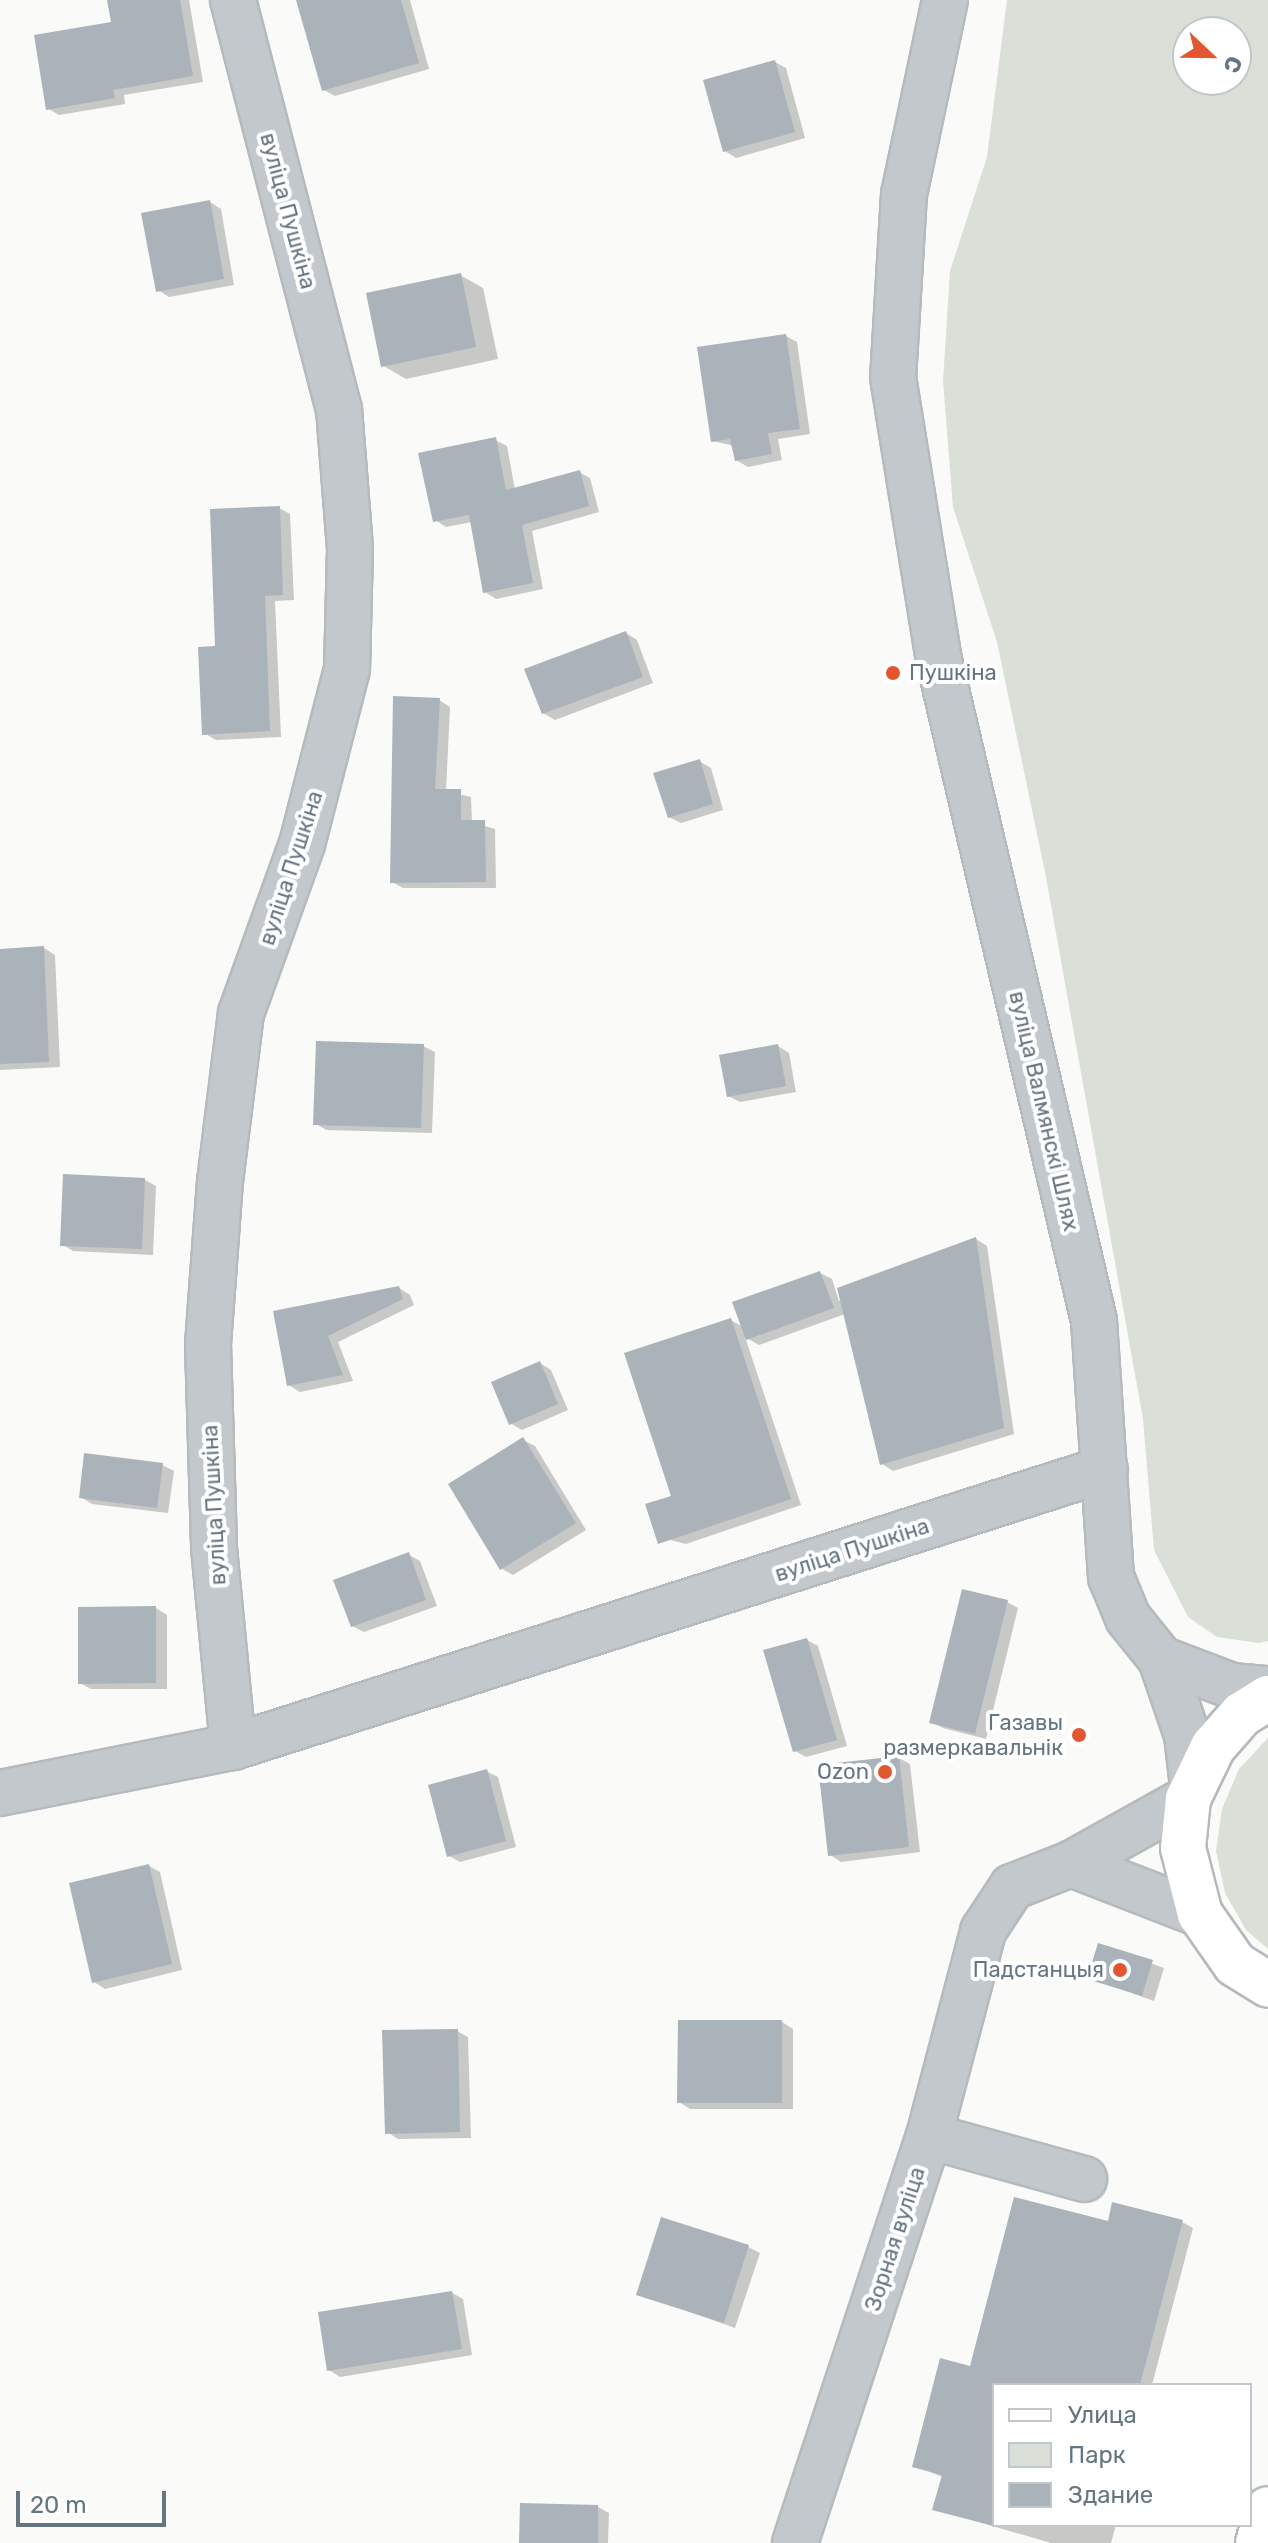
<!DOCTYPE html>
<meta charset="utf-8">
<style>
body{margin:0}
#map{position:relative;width:1268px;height:2543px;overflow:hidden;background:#fafaf8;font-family:Rubik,sans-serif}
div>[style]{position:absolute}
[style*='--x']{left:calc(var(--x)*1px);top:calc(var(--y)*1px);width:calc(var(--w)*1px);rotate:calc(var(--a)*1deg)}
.green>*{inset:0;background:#dadfd7}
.shadow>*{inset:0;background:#0003}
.building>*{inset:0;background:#aab3b9}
.roads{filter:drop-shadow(2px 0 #b5babe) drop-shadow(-2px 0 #b5babe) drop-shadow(0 2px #b5babe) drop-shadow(0 -2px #b5babe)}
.minor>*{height:44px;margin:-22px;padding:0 22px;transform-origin:22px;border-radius:22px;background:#c3c8cc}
.major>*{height:44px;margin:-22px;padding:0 22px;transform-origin:22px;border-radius:22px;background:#fff}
.dots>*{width:22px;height:22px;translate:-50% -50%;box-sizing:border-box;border:4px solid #fff;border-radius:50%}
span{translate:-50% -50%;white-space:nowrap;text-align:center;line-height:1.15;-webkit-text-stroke:8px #fff;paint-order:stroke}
.street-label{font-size:22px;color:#657683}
.poi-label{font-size:22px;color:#657683}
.left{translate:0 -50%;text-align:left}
.right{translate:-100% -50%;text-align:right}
.legend{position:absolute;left:992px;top:2383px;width:260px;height:144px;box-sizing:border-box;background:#fff;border:2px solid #c1c8cd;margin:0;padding:10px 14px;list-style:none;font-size:24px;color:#657683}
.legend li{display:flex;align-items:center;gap:16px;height:40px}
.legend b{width:40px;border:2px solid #c1c8cd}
.north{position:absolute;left:1172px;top:16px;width:80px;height:80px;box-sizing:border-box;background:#fff;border:2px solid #c1c8cd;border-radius:50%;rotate:112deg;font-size:22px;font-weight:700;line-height:32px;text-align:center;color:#657683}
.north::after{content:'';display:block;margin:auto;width:28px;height:36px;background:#e4572e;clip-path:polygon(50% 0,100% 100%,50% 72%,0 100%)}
.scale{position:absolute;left:16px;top:2491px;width:150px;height:36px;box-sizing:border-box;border:4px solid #657683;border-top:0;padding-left:10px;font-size:24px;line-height:28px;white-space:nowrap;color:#657683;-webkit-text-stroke:6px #fff;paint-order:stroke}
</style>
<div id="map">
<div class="green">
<i style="clip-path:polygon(evenodd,1007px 0,1268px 0,1268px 1641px,1259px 1643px,1217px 1637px,1188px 1617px,1154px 1550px,1143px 1419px,1046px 877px,997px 642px,953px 507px,943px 381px,950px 271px,987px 157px,1007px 0,1188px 32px,1236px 32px,1236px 80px,1188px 80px,1188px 32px)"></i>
<i style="clip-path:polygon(1268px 1738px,1268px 1949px,1246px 1930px,1225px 1893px,1216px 1851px,1222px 1809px,1239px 1769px)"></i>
</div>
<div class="shadow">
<i style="clip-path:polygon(109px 0,189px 0,203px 82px,124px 95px,125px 104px,59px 115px,47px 108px,113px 23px)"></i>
<i style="clip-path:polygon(298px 0,410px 0,429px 69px,335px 96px,324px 90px)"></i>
<i style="clip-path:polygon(775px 62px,786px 68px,805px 138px,736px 158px,725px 151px)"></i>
<i style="clip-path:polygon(210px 202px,221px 209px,234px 285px,169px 297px,158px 290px)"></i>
<i style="clip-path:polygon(460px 275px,483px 288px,498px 359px,406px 379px,382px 365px)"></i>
<i style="clip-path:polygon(786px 336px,797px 342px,810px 434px,778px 439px,782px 460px,748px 467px,736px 460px,734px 446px,713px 441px)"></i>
<i style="clip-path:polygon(495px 440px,507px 446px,515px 490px,579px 472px,590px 478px,599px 512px,532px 531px,543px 589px,496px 599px,485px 592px,472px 522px,446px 527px,435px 520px)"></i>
<i style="clip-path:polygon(279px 508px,290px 514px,294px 600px,275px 601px,281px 737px,216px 740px,204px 733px,217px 648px)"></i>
<i style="clip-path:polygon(626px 633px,637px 640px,653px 683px,555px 720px,543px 713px)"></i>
<i style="clip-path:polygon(439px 700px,450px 707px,446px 791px,471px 797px,472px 822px,495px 829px,496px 888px,403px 888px,392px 882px)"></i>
<i style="clip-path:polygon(699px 761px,711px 768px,723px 810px,681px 823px,669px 817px)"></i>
<i style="clip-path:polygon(44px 948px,55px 955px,60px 1067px,0 1070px,0 951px)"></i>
<i style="clip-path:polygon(423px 1046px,435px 1052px,432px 1133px,326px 1130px,315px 1123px)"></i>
<i style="clip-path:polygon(778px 1046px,789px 1053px,796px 1092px,740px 1102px,728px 1096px)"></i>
<i style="clip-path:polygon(145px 1180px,156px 1186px,153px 1255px,73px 1251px,62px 1244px)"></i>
<i style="clip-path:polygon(976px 1239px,987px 1246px,1014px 1434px,893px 1471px,882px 1464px,845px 1314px,759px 1345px,745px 1337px,801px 1505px,686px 1544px,658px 1537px,730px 1320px,744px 1327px,820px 1273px,832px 1279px,839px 1301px)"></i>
<i style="clip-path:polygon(399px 1288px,410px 1295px,414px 1305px,338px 1342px,353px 1381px,300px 1392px,289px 1385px,275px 1313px)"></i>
<i style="clip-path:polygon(540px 1363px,551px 1370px,568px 1410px,522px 1430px,510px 1423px)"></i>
<i style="clip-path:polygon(523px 1440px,535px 1446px,586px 1530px,513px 1575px,502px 1569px)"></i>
<i style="clip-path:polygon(162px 1465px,174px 1471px,168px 1513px,92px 1504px,81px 1497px)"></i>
<i style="clip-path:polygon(409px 1555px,420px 1561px,437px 1606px,364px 1632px,352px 1626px)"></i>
<i style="clip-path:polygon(1007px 1602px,1018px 1608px,986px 1739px,943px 1728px,932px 1722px)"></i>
<i style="clip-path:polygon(156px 1608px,167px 1615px,167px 1689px,91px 1689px,80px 1683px)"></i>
<i style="clip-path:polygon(807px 1640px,818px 1646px,847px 1746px,806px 1757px,795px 1751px)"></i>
<i style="clip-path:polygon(899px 1758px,910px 1764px,920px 1852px,841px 1862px,830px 1855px)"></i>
<i style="clip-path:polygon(486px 1771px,498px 1777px,516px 1847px,460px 1862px,449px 1856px)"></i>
<i style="clip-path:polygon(149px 1866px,160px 1872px,182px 1970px,105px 1989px,94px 1982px)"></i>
<i style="clip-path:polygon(1100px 1945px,1164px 1968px,1154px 2001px,1089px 1978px)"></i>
<i style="clip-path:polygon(782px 2022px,793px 2029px,793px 2109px,690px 2109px,679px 2102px)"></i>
<i style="clip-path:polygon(457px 2031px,468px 2037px,471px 2138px,398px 2139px,387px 2132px)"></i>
<i style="clip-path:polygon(1182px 2222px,1193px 2228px,1152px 2385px,994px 2385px,994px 2525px,1116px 2525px,1111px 2543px,1051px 2543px,934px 2509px,943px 2477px,914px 2466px,972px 2369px,1109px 2224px)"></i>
<i style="clip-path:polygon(748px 2247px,760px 2253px,735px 2328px,639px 2294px)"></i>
<i style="clip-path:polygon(452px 2293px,463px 2299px,472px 2355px,340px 2377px,329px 2370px)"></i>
<i style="clip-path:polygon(598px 2507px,609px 2513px,608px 2543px,521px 2543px)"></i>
</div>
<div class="building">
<i style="clip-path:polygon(107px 0,180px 0,193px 76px,113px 90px,115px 98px,46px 110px,34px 35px,111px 22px)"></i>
<i style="clip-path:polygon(296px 0,401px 0,419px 63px,322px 91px)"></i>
<i style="clip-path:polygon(775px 60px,795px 132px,723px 152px,703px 80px)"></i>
<i style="clip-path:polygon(210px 200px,224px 279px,156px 292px,141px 213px)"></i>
<i style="clip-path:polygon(461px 273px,476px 347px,381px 367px,366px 293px)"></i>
<i style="clip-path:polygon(786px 334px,800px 429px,768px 433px,772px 454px,735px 461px,730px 439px,711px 442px,697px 347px)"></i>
<i style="clip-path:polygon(496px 437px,506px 490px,580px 470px,589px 506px,522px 525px,533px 583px,483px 593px,469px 515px,433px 522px,418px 453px)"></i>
<i style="clip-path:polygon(280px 506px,283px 595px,265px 596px,270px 731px,202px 735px,198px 647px,215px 646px,210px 509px)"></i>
<i style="clip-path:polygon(626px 631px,643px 677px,542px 714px,524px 669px)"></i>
<i style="clip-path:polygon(393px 696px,440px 698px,435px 789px,461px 789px,461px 820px,485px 820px,486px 882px,390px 883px)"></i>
<i style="clip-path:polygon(700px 759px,713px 804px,668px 818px,653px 773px)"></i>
<i style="clip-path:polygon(44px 946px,49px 1062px,0 1064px,0 949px)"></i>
<i style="clip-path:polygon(316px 1041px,424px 1044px,421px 1128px,313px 1125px)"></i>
<i style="clip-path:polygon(778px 1044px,786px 1086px,727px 1097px,719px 1055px)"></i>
<i style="clip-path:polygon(63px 1174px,145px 1178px,142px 1249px,60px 1246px)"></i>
<i style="clip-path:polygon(976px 1237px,1004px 1428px,880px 1465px,837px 1288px)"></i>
<i style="clip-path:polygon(820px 1271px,834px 1308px,746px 1340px,732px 1302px)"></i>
<i style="clip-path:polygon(399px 1286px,403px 1299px,328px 1336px,343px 1375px,287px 1386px,273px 1311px)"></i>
<i style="clip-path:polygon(731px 1318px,791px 1499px,658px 1544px,645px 1504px,671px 1496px,624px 1353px)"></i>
<i style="clip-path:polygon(540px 1361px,558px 1404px,509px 1425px,491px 1382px)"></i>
<i style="clip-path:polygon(523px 1437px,576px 1523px,500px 1570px,448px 1484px)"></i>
<i style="clip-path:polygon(84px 1453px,163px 1463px,157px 1508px,79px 1498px)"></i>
<i style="clip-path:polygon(409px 1552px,426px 1600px,351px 1627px,333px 1580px)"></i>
<i style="clip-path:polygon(962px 1589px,1008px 1600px,975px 1734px,929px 1723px)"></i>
<i style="clip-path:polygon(156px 1606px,156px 1683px,78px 1684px,78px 1607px)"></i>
<i style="clip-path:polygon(807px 1638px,837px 1740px,793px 1752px,763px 1650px)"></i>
<i style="clip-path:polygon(899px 1756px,909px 1847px,828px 1856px,818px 1765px)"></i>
<i style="clip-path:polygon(487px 1769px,506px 1841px,447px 1857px,428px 1785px)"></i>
<i style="clip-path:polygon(149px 1864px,172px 1964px,92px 1983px,69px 1883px)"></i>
<i style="clip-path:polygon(1098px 1943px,1153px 1960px,1142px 1996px,1087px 1979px)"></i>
<i style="clip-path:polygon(678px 2020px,782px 2020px,782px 2103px,677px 2103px)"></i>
<i style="clip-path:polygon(458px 2029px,460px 2132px,385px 2134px,382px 2030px)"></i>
<i style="clip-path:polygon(1014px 2197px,1108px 2221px,1112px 2202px,1183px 2220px,1140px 2385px,994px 2385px,994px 2526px,932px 2510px,942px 2475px,912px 2467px,940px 2358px,970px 2366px)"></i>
<i style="clip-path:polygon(661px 2217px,749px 2245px,724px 2323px,636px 2295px)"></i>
<i style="clip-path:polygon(452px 2291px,462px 2349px,327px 2371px,318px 2312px)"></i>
<i style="clip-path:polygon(520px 2503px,598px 2505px,598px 2543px,519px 2543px)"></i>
</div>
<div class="roads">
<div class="minor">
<i style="--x:233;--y:0;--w:423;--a:75.5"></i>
<i style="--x:339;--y:409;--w:139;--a:85.5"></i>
<i style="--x:350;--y:548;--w:121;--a:91.4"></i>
<i style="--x:347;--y:669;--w:181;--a:104.4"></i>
<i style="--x:302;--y:844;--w:180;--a:109.8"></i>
<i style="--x:241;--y:1013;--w:169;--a:97.1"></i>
<i style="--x:220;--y:1181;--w:163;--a:94.2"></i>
<i style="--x:208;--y:1344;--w:204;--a:88.3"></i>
<i style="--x:214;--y:1548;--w:200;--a:84.5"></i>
<i style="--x:945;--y:0;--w:198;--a:101.9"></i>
<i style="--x:904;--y:194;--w:183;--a:93.4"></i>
<i style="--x:893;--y:377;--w:287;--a:80.8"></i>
<i style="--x:939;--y:660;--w:679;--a:76.8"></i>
<i style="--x:1094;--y:1321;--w:257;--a:86.2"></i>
<i style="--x:1111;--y:1577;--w:44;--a:67.5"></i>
<i style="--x:1128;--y:1618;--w:53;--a:51.2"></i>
<i style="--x:1161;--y:1659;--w:80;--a:71.1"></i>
<i style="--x:1187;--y:1735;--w:52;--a:83.4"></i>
<i style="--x:1161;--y:1659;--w:76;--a:20.8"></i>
<i style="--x:1232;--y:1686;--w:36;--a:5"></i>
<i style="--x:0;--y:1793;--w:237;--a:-11.2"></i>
<i style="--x:233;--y:1747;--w:915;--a:-17.68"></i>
<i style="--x:1071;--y:1864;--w:138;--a:21.2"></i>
<i style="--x:929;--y:2136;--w:161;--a:15.5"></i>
<i style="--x:795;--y:2543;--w:428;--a:-71.8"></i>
<i style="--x:929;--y:2136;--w:212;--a:-75.2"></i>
<i style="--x:983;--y:1931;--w:53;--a:-56.6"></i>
<i style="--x:1012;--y:1887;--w:63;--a:-21.3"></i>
<i style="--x:1071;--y:1864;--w:134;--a:-29.1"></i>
</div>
<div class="major">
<i style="--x:1268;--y:1698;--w:31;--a:148"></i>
<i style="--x:1242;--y:1714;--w:44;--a:131.3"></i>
<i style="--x:1213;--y:1747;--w:58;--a:115.7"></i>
<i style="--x:1188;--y:1799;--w:49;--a:95.8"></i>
<i style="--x:1183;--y:1848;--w:68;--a:75.6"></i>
<i style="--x:1200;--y:1914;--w:61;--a:55"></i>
<i style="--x:1235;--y:1964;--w:39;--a:32"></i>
<i style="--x:1258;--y:2543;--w:35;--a:-74"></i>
</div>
</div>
<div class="dots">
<i style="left:893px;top:673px;background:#e4572e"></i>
<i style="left:1079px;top:1735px;background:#e4572e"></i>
<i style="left:885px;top:1772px;background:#e4572e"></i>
<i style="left:1120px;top:1970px;background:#e4572e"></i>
</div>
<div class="street-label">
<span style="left:288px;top:211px;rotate:75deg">вуліца Пушкіна</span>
<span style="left:291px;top:868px;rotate:-72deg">вуліца Пушкіна</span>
<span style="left:1044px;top:1111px;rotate:77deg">вуліца Валмянскі Шлях</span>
<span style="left:214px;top:1505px;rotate:-93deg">вуліца Пушкіна</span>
<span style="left:852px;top:1550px;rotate:-18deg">вуліца Пушкіна</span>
<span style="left:895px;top:2239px;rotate:-72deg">Зорная вуліца</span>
</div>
<div class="poi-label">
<span class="left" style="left:909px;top:673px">Пушкіна</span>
<span class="right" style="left:1063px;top:1735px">Газавы<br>размеркавальнік</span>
<span class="right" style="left:869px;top:1772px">Ozon</span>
<span class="right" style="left:1104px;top:1970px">Падстанцыя</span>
</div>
<ul class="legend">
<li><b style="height:10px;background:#fff"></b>Улица</li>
<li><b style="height:22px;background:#dadfd7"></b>Парк</li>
<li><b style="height:22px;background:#aab3b9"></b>Здание</li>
</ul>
<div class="north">С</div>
<div class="scale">20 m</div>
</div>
